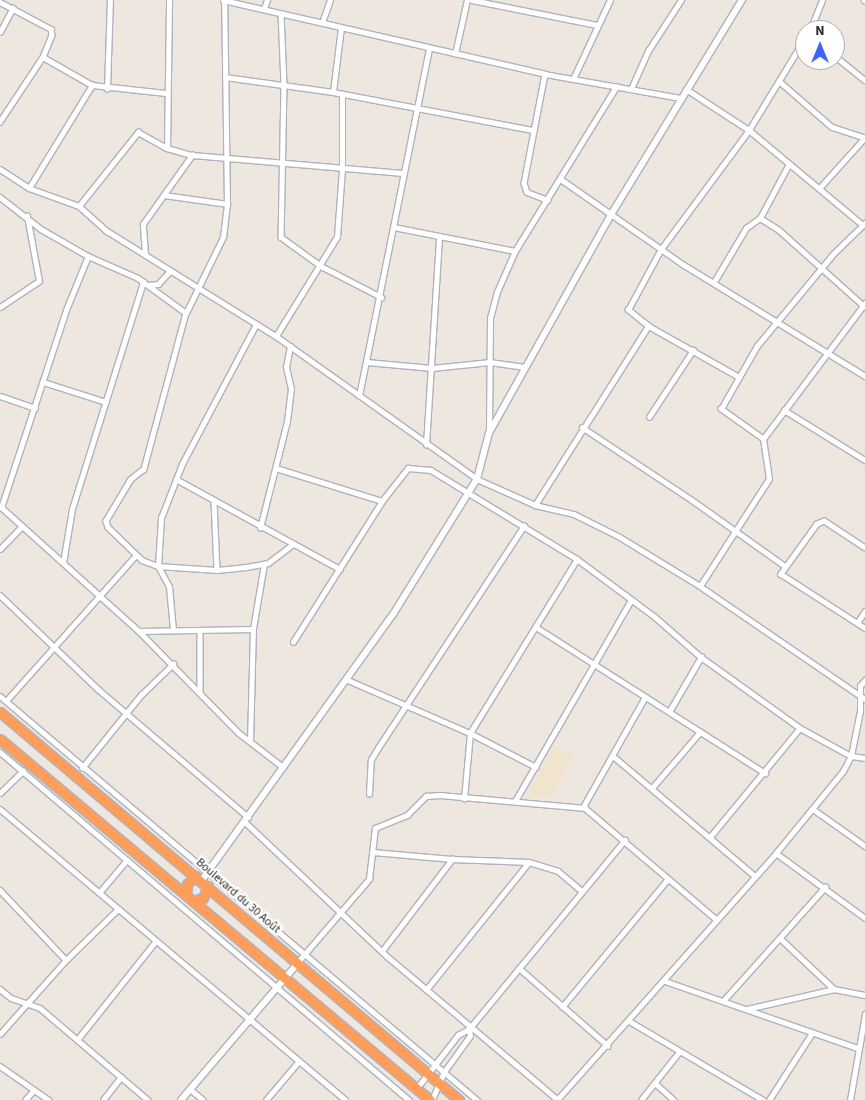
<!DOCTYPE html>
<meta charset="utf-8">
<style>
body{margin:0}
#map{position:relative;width:865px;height:1100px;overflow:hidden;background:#eee7df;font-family:"Source Sans 3",sans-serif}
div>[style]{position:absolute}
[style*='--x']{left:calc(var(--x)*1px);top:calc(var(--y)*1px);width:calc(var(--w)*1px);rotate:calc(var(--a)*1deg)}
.education>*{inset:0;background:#f0e4ce}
.roads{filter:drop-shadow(1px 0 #afb2bc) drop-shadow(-1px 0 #afb2bc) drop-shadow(0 1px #afb2bc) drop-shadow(0 -1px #afb2bc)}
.street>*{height:4.5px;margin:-2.25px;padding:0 2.25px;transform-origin:2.25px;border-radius:2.25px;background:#fff}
.secondary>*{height:6px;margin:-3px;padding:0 3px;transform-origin:3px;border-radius:3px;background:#fff}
.highway>*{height:9px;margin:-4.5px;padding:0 4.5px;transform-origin:4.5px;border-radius:4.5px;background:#ff9d59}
span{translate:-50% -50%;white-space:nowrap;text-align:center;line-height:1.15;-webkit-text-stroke:4.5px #fff;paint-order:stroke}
.street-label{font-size:12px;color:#2c2c2c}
.north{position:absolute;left:795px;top:20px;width:50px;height:50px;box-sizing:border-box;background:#fff;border:1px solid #ababab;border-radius:50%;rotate:0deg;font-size:14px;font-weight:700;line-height:20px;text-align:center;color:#2c2c2c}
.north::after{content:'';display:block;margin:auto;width:18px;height:22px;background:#3d65fd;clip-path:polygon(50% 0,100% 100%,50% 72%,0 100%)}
</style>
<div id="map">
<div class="education">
<i style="clip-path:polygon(554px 746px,575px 755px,551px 798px,526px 797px)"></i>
</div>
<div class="roads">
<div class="street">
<i style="--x:223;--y:0;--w:330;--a:12.9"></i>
<i style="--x:545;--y:74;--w:138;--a:10"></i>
<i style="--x:472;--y:0;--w:127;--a:11.3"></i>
<i style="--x:864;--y:0;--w:1;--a:45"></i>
<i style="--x:0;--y:2;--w:58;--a:27.9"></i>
<i style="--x:51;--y:29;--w:6;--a:81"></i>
<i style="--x:52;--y:35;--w:24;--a:112"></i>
<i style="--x:43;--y:57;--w:78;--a:123.5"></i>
<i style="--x:264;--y:8;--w:9;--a:-69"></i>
<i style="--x:281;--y:13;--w:71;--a:87.6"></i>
<i style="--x:284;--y:84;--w:153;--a:91.1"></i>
<i style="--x:281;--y:237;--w:49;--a:35.9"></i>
<i style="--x:321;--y:266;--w:68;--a:27.3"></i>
<i style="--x:322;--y:23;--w:24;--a:-71"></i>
<i style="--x:810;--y:30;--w:32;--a:-68"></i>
<i style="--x:0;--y:32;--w:27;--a:-62"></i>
<i style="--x:455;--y:54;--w:55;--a:-77.5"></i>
<i style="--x:835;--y:56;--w:38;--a:39"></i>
<i style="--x:43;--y:57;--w:56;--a:29.7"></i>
<i style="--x:92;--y:85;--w:74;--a:6.2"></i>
<i style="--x:545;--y:74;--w:111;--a:100.9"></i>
<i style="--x:524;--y:183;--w:9;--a:72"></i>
<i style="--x:527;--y:192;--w:22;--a:21"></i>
<i style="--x:225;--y:77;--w:109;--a:7.9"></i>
<i style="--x:333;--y:92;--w:204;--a:10.8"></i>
<i style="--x:573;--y:79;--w:87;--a:-64.9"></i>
<i style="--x:779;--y:81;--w:70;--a:41"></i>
<i style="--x:832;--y:127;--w:35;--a:18"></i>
<i style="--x:865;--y:138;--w:66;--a:131.9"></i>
<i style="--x:107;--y:89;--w:89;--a:-88.1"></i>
<i style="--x:631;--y:89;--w:42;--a:-65.9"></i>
<i style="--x:648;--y:51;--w:61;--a:-57.1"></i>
<i style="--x:686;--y:89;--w:75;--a:33.1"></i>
<i style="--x:749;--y:130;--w:147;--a:39.8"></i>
<i style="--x:333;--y:92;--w:64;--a:-82.9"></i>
<i style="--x:167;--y:148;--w:148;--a:-89.2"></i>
<i style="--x:0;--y:169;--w:35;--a:33"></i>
<i style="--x:29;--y:188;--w:53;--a:19.8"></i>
<i style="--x:79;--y:206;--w:38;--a:42"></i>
<i style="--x:107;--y:231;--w:199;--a:31.9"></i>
<i style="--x:276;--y:336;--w:247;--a:35.4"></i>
<i style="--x:477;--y:479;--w:64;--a:24.1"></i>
<i style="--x:535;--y:505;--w:40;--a:13"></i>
<i style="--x:574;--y:514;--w:49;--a:26.6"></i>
<i style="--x:618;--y:536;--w:96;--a:31.4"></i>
<i style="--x:700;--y:586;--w:200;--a:34.4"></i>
<i style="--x:562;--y:180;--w:149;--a:34.9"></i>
<i style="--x:684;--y:265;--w:212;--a:31.5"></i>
<i style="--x:29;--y:188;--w:121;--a:-58.5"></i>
<i style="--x:164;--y:195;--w:64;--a:8.1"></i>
<i style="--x:0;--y:197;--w:52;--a:38"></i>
<i style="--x:41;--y:229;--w:54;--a:29.9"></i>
<i style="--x:88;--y:256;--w:55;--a:23.7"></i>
<i style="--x:138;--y:278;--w:59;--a:36.1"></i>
<i style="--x:186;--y:313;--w:85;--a:-64"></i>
<i style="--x:223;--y:237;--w:33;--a:-83"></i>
<i style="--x:227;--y:204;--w:204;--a:-90.8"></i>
<i style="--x:79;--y:206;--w:95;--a:-51.4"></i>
<i style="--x:138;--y:132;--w:33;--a:29"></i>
<i style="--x:167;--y:148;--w:26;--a:16"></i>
<i style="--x:192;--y:155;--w:212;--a:4.9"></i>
<i style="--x:760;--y:218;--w:22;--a:32"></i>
<i style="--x:779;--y:230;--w:114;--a:41.8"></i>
<i style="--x:394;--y:227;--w:123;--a:11.2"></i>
<i style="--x:145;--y:255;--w:31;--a:-94"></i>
<i style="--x:143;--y:224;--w:85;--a:-54.6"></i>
<i style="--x:714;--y:282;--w:63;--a:-59.3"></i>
<i style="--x:746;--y:228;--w:17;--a:-36"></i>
<i style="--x:760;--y:218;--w:61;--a:-61.8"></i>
<i style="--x:148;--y:285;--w:10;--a:-6"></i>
<i style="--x:158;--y:284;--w:18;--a:-47"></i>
<i style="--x:0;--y:307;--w:47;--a:-33.7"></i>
<i style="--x:39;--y:281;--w:66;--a:-100.5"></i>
<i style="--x:186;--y:313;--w:162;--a:105.1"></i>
<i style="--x:144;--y:469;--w:16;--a:142"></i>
<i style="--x:131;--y:479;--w:49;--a:120.8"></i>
<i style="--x:106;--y:521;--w:6;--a:72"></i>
<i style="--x:108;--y:527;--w:47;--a:44.1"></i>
<i style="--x:142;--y:560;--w:17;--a:21"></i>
<i style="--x:158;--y:566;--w:59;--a:3.9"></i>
<i style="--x:217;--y:570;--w:29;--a:-6"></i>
<i style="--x:246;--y:567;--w:22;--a:-10"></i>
<i style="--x:268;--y:563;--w:31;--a:-37"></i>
<i style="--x:276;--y:336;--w:116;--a:-58.4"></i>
<i style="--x:337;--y:237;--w:68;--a:-85.8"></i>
<i style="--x:342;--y:169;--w:75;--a:-90"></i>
<i style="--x:367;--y:362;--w:65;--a:5.3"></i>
<i style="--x:432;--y:368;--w:58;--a:-5.9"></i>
<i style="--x:490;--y:362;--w:35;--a:8"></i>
<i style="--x:738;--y:377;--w:103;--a:-150.5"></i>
<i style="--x:648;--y:326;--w:26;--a:-141"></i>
<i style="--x:628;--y:310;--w:69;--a:-61.6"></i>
<i style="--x:661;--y:249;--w:148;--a:-53.5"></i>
<i style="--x:749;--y:130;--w:108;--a:-58.7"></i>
<i style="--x:43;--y:382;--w:66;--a:17.6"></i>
<i style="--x:0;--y:396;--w:37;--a:19"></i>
<i style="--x:359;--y:396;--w:354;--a:-78.6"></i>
<i style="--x:784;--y:410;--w:95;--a:31.7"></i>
<i style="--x:649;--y:417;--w:80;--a:-56.7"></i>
<i style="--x:582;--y:427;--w:132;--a:33.6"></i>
<i style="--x:692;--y:500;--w:114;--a:35.4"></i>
<i style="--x:489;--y:432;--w:114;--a:-89.5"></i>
<i style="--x:490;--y:318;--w:27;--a:-75"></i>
<i style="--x:497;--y:292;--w:45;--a:-66.3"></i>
<i style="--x:515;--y:251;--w:193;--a:-58.4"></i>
<i style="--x:763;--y:439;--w:52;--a:-144.5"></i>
<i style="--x:721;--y:409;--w:73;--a:-60.3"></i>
<i style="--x:757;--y:346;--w:119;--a:-50.4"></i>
<i style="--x:833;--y:254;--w:45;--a:-44.1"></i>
<i style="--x:426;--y:445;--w:209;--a:-86.4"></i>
<i style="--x:276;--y:468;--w:111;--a:17.3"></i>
<i style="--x:176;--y:479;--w:187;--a:28.8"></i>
<i style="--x:214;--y:501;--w:69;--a:87.5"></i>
<i style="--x:535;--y:505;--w:212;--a:-57.7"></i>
<i style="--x:0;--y:506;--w:187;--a:42"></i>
<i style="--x:139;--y:631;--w:143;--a:45.6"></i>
<i style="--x:239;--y:733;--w:56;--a:37.7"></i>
<i style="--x:1;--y:508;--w:208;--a:-71.8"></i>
<i style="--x:66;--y:310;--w:58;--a:-67.8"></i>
<i style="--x:260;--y:528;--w:110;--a:-75.8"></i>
<i style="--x:287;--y:421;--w:32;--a:-83"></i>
<i style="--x:291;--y:389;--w:23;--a:-103"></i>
<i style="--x:286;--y:367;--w:21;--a:-79"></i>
<i style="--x:865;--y:548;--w:49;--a:-146.6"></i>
<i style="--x:824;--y:521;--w:8;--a:157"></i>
<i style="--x:817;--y:524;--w:62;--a:125.8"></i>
<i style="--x:781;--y:574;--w:100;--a:32.7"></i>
<i style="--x:0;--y:549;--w:30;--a:-46"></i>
<i style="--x:63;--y:563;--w:55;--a:-80.5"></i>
<i style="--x:72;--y:509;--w:238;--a:-72.6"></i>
<i style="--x:700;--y:586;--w:127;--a:-57.2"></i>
<i style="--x:769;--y:479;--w:40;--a:-98.5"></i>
<i style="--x:763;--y:439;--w:170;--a:-53.1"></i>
<i style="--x:0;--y:595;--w:137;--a:43.8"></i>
<i style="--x:99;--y:690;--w:196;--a:40.4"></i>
<i style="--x:857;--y:623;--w:14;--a:-56"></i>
<i style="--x:536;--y:627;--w:272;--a:32.5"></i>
<i style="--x:173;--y:630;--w:43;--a:-95.3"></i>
<i style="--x:169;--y:587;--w:24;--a:-118"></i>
<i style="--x:158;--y:566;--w:48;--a:-86.4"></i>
<i style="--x:161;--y:518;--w:58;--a:-68.7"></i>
<i style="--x:182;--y:464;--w:158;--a:-62.1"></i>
<i style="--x:139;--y:631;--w:114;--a:-1"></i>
<i style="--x:200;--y:631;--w:62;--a:90"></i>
<i style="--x:293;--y:642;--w:167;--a:-57.7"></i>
<i style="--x:382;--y:501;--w:42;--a:-51.8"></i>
<i style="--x:408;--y:468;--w:23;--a:5"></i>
<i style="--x:431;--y:470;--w:171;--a:31.4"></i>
<i style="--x:577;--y:559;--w:97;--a:36.6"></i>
<i style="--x:655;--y:617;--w:61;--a:41"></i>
<i style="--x:701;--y:657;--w:122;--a:35.6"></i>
<i style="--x:800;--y:728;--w:58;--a:28.8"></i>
<i style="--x:851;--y:756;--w:14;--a:8"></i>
<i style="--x:348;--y:680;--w:133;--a:23.5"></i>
<i style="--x:470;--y:733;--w:74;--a:27.3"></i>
<i style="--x:0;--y:696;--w:625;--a:40.26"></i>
<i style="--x:6;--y:701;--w:195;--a:-48.3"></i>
<i style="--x:669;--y:712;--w:64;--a:-59.8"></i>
<i style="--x:250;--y:742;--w:113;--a:-88.5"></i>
<i style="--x:253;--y:629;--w:66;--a:-80.4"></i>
<i style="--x:0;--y:752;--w:537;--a:40.39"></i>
<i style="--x:613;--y:756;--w:186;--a:40.2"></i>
<i style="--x:82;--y:768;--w:94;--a:-51.1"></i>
<i style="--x:141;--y:695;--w:45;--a:-44.1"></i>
<i style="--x:652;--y:788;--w:74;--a:-49.4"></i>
<i style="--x:0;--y:793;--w:32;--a:-44"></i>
<i style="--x:369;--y:794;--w:34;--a:-87"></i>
<i style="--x:371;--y:760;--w:14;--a:-60"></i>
<i style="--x:378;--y:748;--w:266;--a:-56.7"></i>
<i style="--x:464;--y:799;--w:66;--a:-84.8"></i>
<i style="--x:470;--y:733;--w:204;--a:-58.4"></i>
<i style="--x:515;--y:801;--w:232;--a:-60"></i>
<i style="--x:583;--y:807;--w:126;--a:-60.6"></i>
<i style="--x:0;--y:809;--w:451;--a:40.1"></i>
<i style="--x:813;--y:809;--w:64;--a:35.4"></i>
<i style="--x:244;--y:821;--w:199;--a:43.4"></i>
<i style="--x:389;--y:958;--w:221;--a:40"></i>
<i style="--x:710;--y:837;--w:141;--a:-50.5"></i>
<i style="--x:373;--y:852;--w:79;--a:5.1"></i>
<i style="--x:776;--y:853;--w:110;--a:36.1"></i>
<i style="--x:0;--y:890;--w:96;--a:46.7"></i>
<i style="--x:99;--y:893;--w:43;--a:-49.7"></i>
<i style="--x:781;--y:939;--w:73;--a:43.3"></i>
<i style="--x:834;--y:989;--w:32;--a:11"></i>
<i style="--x:382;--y:951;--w:116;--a:-52.7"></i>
<i style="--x:452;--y:859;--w:77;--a:2.2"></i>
<i style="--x:529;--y:862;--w:30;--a:17"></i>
<i style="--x:558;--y:871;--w:31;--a:40"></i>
<i style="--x:297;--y:963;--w:111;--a:-49.4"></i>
<i style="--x:369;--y:879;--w:51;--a:-83.3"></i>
<i style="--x:375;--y:828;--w:35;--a:-22"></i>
<i style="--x:407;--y:815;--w:27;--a:-45"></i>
<i style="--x:426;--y:796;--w:14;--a:-4"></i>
<i style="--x:440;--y:795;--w:146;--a:5.1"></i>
<i style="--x:585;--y:808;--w:173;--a:40.3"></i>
<i style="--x:519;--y:968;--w:118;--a:41.2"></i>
<i style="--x:665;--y:981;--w:203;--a:19.2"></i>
<i style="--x:0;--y:989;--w:14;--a:39"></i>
<i style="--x:11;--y:998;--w:31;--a:19"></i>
<i style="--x:40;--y:1008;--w:142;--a:40.4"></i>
<i style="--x:426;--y:990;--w:164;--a:-51.2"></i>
<i style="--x:724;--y:1000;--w:152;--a:-48.2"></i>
<i style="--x:562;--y:1007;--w:165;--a:-50.4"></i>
<i style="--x:747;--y:1009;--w:89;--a:-12.9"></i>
<i style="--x:629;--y:1021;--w:156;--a:30.5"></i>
<i style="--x:0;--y:1034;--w:99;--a:-48.3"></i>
<i style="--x:66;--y:960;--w:73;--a:-44.4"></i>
<i style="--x:77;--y:1040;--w:125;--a:-51.5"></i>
<i style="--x:0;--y:1066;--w:60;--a:34.8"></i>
<i style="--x:655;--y:1083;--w:25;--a:42"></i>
<i style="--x:417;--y:1088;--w:67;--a:-52.3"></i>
<i style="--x:458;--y:1035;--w:13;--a:-29"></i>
<i style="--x:469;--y:1029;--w:245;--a:-50.5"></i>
<i style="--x:190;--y:1089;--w:17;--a:40"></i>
<i style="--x:25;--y:1100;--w:13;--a:-48"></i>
<i style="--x:103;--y:1100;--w:29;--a:-52"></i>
<i style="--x:266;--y:1100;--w:51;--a:-49.8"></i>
<i style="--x:432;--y:1100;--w:30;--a:-67"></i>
<i style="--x:444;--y:1072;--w:44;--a:-54.2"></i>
<i style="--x:470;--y:1036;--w:7;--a:-98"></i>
<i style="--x:557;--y:1100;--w:330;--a:-48.4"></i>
<i style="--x:776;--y:853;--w:106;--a:-50.7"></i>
<i style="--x:843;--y:771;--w:17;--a:-62"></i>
<i style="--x:851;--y:756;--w:46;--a:-78.7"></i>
<i style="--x:860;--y:711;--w:25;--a:-90"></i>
<i style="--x:860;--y:686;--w:8;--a:-50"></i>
<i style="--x:641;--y:1100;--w:61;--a:-51.6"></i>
<i style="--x:769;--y:1100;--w:80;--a:-57.3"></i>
<i style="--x:850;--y:1100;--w:87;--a:-80.1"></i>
</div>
<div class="secondary">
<i style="--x:202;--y:880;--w:325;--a:-54.3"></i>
<i style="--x:392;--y:616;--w:161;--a:-58.2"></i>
<i style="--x:477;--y:479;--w:48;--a:-75.4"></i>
<i style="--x:489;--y:433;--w:252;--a:-60.8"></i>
<i style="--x:612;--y:213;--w:250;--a:-58.6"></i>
<i style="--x:181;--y:1100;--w:179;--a:-49.5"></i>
</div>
<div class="highway">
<i style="--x:0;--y:712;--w:601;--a:40.21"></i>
<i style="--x:0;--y:739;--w:561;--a:40.01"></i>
<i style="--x:186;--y:895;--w:11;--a:-85"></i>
<i style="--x:187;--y:884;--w:12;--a:-42"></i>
<i style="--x:193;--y:901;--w:10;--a:-17"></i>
<i style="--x:203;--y:898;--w:13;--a:-67"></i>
</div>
</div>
<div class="street-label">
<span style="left:238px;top:896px;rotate:41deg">Boulevard du 30 Août</span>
</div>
<div class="north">N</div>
</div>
